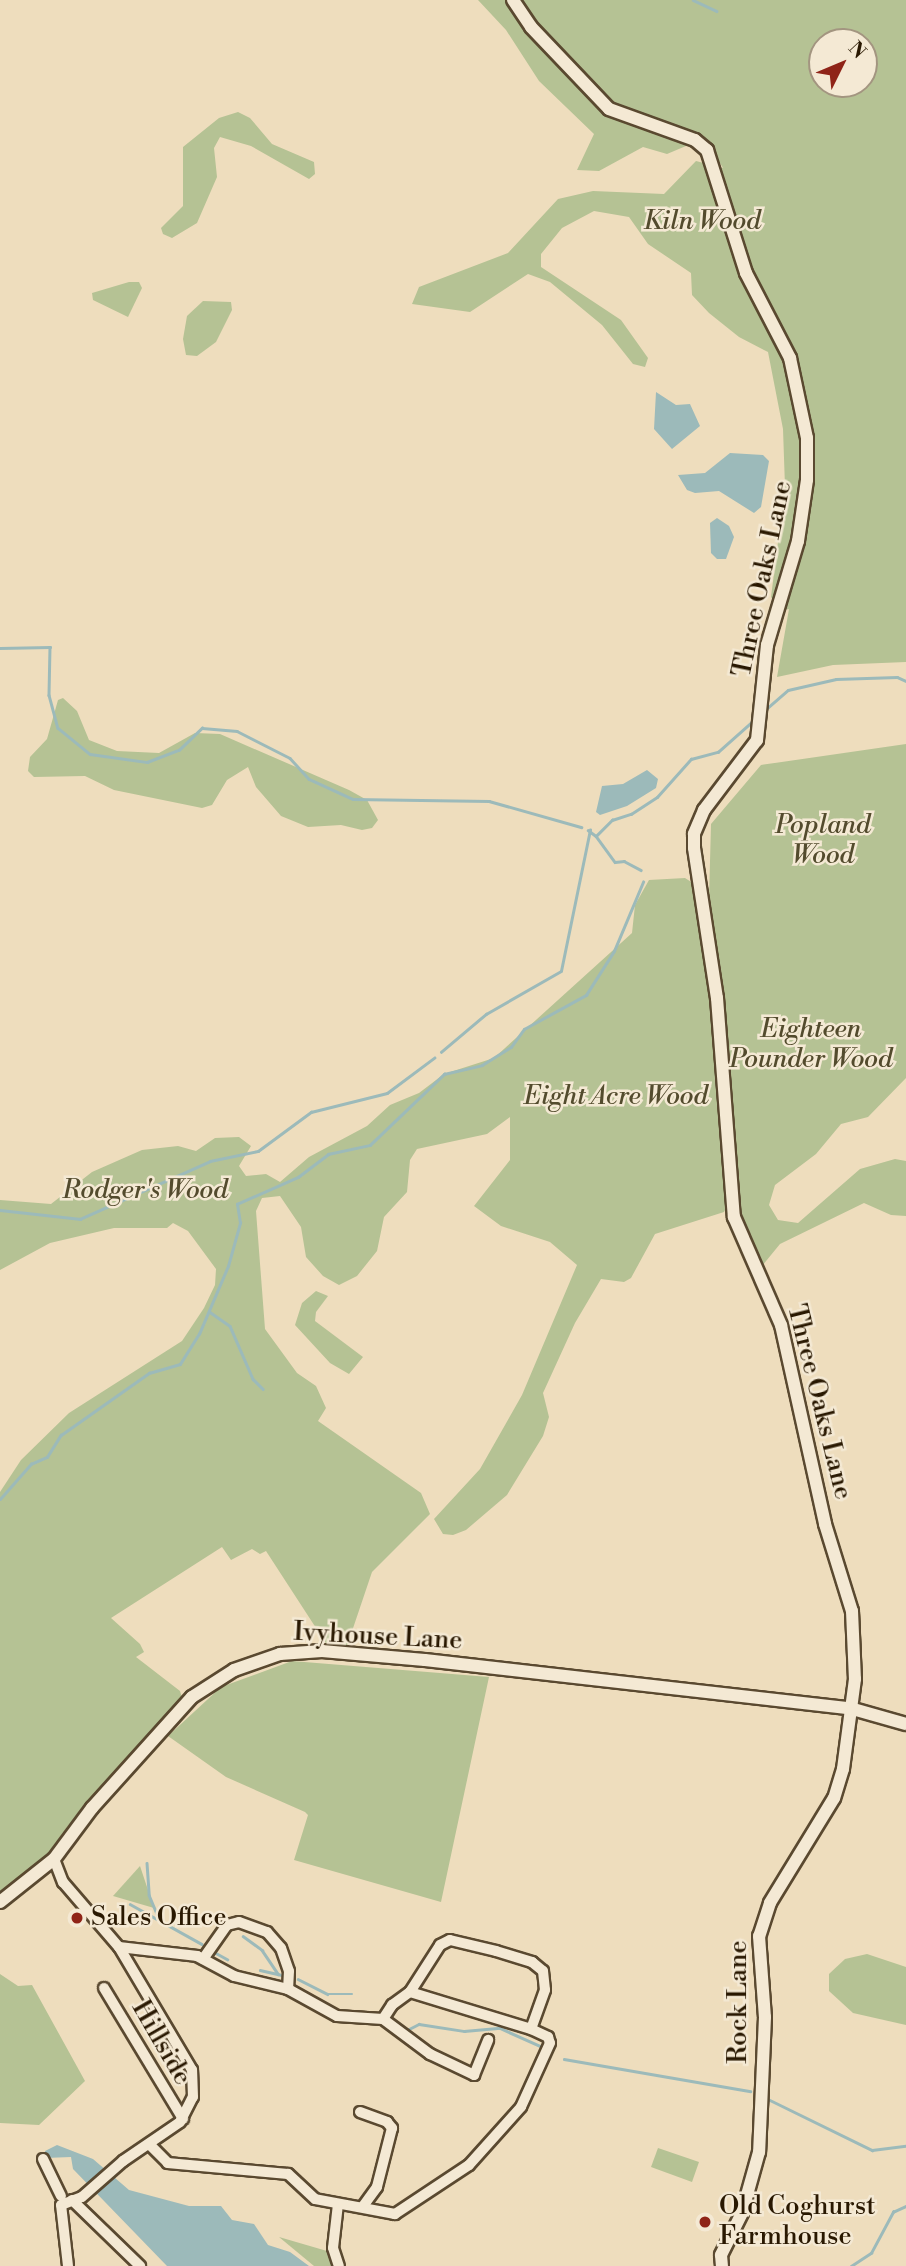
<!DOCTYPE html>
<style>
body{margin:0}
#map{position:relative;width:906px;height:2266px;overflow:hidden;background:#eeddbd;font-family:"Libre Bodoni",serif}
div>[style]{position:absolute}
[style*='--x']{left:calc(var(--x)*1px);top:calc(var(--y)*1px);width:calc(var(--w)*1px);rotate:calc(var(--a)*1deg)}
.green>*{inset:0;background:#b5c294}
.water>*{inset:0;background:#9cbaba}
.stream>*{height:2.5px;margin:-1.25px;padding:0 1.25px;transform-origin:1.25px;border-radius:1.25px;background:#9cbaba}
.roads{filter:drop-shadow(2px 0 #5a4930) drop-shadow(-2px 0 #5a4930) drop-shadow(0 2px #5a4930) drop-shadow(0 -2px #5a4930)}
.minor>*{height:10px;margin:-5px;padding:0 5px;transform-origin:5px;border-radius:5px;background:#f4e9d4}
.tertiary>*{height:12px;margin:-6px;padding:0 6px;transform-origin:6px;border-radius:6px;background:#f4e9d4}
.dots>*{width:19px;height:19px;translate:-50% -50%;box-sizing:border-box;border:4px solid #f4e9d4;border-radius:50%}
span{translate:-50% -50%;white-space:nowrap;text-align:center;line-height:1.15;-webkit-text-stroke:5px #f4e9d4;paint-order:stroke}
.park-label{font-size:26px;color:#534b2d;font-style:italic}
.street-label{font-size:26px;color:#291801}
.poi-label{font-size:26px;color:#291801}
.left{translate:0 -50%;text-align:left}
.north{position:absolute;left:808px;top:28px;width:70px;height:70px;box-sizing:border-box;background:#f4e9d4;border:2px solid #a39580;border-radius:50%;rotate:47deg;font-size:19px;font-weight:700;line-height:28px;text-align:center;color:#291801}
.north::after{content:'';display:block;margin:auto;width:24px;height:32px;background:#8f2418;clip-path:polygon(50% 0,100% 100%,50% 72%,0 100%)}
</style>
<div id="map">
<div class="green">
<i style="clip-path:polygon(evenodd,478px 0,906px 0,906px 662px,833px 665px,777px 677px,789px 609px,780px 611px,771px 597px,785px 487px,783px 429px,768px 352px,739px 337px,709px 313px,692px 295px,691px 273px,648px 244px,629px 217px,594px 211px,562px 228px,541px 254px,541px 267px,621px 320px,648px 358px,645px 367px,633px 364px,602px 325px,550px 282px,528px 274px,470px 312px,412px 304px,419px 287px,508px 253px,558px 199px,593px 191px,664px 194px,696px 161px,723px 168px,707px 142px,686px 133px,686px 146px,667px 154px,643px 147px,599px 171px,577px 170px,594px 134px,539px 81px,506px 30px,478px 0,822px 42px,864px 42px,864px 84px,822px 84px,822px 42px)"></i>
<i style="clip-path:polygon(238px 112px,250px 118px,272px 144px,314px 162px,315px 174px,309px 179px,251px 146px,220px 137px,214px 148px,217px 177px,197px 223px,172px 238px,163px 234px,161px 228px,183px 206px,183px 147px,219px 118px)"></i>
<i style="clip-path:polygon(129px 282px,139px 282px,142px 288px,128px 317px,93px 300px,92px 293px)"></i>
<i style="clip-path:polygon(203px 301px,231px 302px,232px 310px,216px 342px,197px 356px,186px 355px,183px 339px,187px 316px)"></i>
<i style="clip-path:polygon(63px 698px,77px 711px,89px 740px,117px 751px,159px 753px,195px 733px,220px 734px,349px 790px,367px 800px,378px 820px,372px 828px,362px 830px,341px 825px,308px 827px,281px 816px,256px 787px,248px 767px,227px 780px,212px 805px,202px 808px,114px 790px,85px 776px,34px 777px,28px 771px,30px 757px,47px 739px,58px 700px)"></i>
<i style="clip-path:polygon(906px 744px,906px 1078px,868px 1117px,841px 1124px,816px 1154px,775px 1185px,769px 1205px,778px 1220px,798px 1223px,860px 1169px,895px 1159px,906px 1161px,906px 1216px,891px 1215px,864px 1203px,780px 1244px,762px 1266px,756px 1264px,746px 1237px,736px 1193px,723px 995px,709px 899px,711px 824px,761px 765px)"></i>
<i style="clip-path:polygon(685px 878px,699px 887px,709px 952px,730px 1200px,724px 1212px,655px 1234px,631px 1278px,624px 1282px,601px 1279px,575px 1323px,543px 1393px,549px 1417px,543px 1436px,507px 1495px,466px 1530px,453px 1535px,443px 1534px,434px 1519px,480px 1469px,522px 1395px,577px 1265px,550px 1242px,501px 1226px,474px 1206px,510px 1160px,510px 1117px,487px 1134px,417px 1149px,410px 1160px,407px 1192px,384px 1217px,377px 1251px,357px 1276px,339px 1285px,323px 1276px,306px 1257px,301px 1227px,280px 1196px,262px 1198px,256px 1211px,265px 1329px,297px 1373px,316px 1386px,326px 1408px,318px 1421px,421px 1493px,430px 1514px,372px 1572px,346px 1649px,329px 1648px,266px 1551px,260px 1554px,252px 1549px,231px 1560px,222px 1547px,111px 1618px,140px 1644px,144px 1652px,136px 1657px,180px 1691px,183px 1701px,67px 1827px,46px 1859px,0 1893px,0 1492px,21px 1460px,69px 1413px,182px 1341px,204px 1308px,215px 1285px,216px 1269px,188px 1231px,173px 1223px,167px 1228px,114px 1228px,50px 1243px,0 1270px,0 1200px,51px 1204px,92px 1172px,142px 1150px,178px 1146px,196px 1151px,215px 1138px,239px 1137px,251px 1146px,239px 1166px,246px 1176px,266px 1174px,280px 1182px,309px 1157px,367px 1126px,390px 1105px,419px 1093px,444px 1074px,494px 1058px,632px 933px,635px 905px,649px 880px)"></i>
<i style="clip-path:polygon(316px 1291px,328px 1296px,316px 1312px,315px 1321px,363px 1357px,349px 1374px,330px 1363px,295px 1325px,302px 1303px)"></i>
<i style="clip-path:polygon(292px 1661px,489px 1677px,441px 1902px,294px 1860px,308px 1815px,305px 1812px,226px 1777px,168px 1736px,221px 1687px)"></i>
<i style="clip-path:polygon(140px 1866px,154px 1908px,113px 1896px)"></i>
<i style="clip-path:polygon(867px 1954px,906px 1967px,906px 2025px,853px 2013px,829px 1991px,829px 1974px,845px 1959px)"></i>
<i style="clip-path:polygon(0 1974px,18px 1986px,32px 1985px,85px 2081px,39px 2125px,0 2123px)"></i>
<i style="clip-path:polygon(658px 2148px,699px 2162px,692px 2182px,651px 2167px)"></i>
<i style="clip-path:polygon(279px 2237px,327px 2251px,335px 2266px,314px 2266px)"></i>
</div>
<div class="water">
<i style="clip-path:polygon(656px 392px,676px 405px,690px 404px,700px 426px,672px 449px,654px 429px)"></i>
<i style="clip-path:polygon(730px 453px,763px 455px,769px 461px,761px 507px,754px 513px,719px 491px,695px 493px,687px 490px,678px 475px,705px 473px)"></i>
<i style="clip-path:polygon(717px 518px,729px 526px,734px 537px,726px 559px,717px 559px,711px 553px,710px 523px)"></i>
<i style="clip-path:polygon(647px 770px,658px 779px,656px 788px,627px 806px,600px 815px,596px 812px,602px 786px,623px 784px)"></i>
<i style="clip-path:polygon(57px 2145px,93px 2159px,129px 2190px,189px 2206px,221px 2206px,232px 2220px,254px 2224px,268px 2245px,290px 2252px,309px 2266px,167px 2266px,73px 2169px,71px 2157px,45px 2158px,45px 2151px)"></i>
</div>
<div class="stream">
<i style="--x:693;--y:0;--w:26;--a:25"></i>
<i style="--x:0;--y:648;--w:50;--a:-1.1"></i>
<i style="--x:50;--y:647;--w:48;--a:91.2"></i>
<i style="--x:49;--y:695;--w:34;--a:75"></i>
<i style="--x:58;--y:728;--w:41;--a:39.1"></i>
<i style="--x:90;--y:754;--w:58;--a:8"></i>
<i style="--x:147;--y:762;--w:34;--a:-21"></i>
<i style="--x:179;--y:750;--w:32;--a:-44"></i>
<i style="--x:202;--y:728;--w:35;--a:5"></i>
<i style="--x:237;--y:731;--w:59;--a:27"></i>
<i style="--x:290;--y:758;--w:28;--a:48"></i>
<i style="--x:309;--y:779;--w:48;--a:24.4"></i>
<i style="--x:353;--y:799;--w:136;--a:0.8"></i>
<i style="--x:489;--y:801;--w:96;--a:15.8"></i>
<i style="--x:765;--y:710;--w:30;--a:-41"></i>
<i style="--x:788;--y:690;--w:49;--a:-12.9"></i>
<i style="--x:836;--y:679;--w:61;--a:-1.9"></i>
<i style="--x:897;--y:677;--w:10;--a:24"></i>
<i style="--x:588;--y:830;--w:10;--a:37"></i>
<i style="--x:596;--y:836;--w:23;--a:-45"></i>
<i style="--x:612;--y:820;--w:20;--a:-18"></i>
<i style="--x:631;--y:814;--w:31;--a:-33"></i>
<i style="--x:657;--y:797;--w:51;--a:-48.2"></i>
<i style="--x:691;--y:759;--w:28;--a:-15"></i>
<i style="--x:718;--y:752;--w:50;--a:-41.7"></i>
<i style="--x:596;--y:836;--w:32;--a:54"></i>
<i style="--x:615;--y:862;--w:9;--a:-6"></i>
<i style="--x:624;--y:861;--w:19;--a:28"></i>
<i style="--x:441;--y:1052;--w:59;--a:-40.2"></i>
<i style="--x:486;--y:1014;--w:86;--a:-29.8"></i>
<i style="--x:561;--y:971;--w:144;--a:-78.4"></i>
<i style="--x:0;--y:1210;--w:81;--a:6.4"></i>
<i style="--x:80;--y:1219;--w:142;--a:-24"></i>
<i style="--x:210;--y:1161;--w:49;--a:-11.8"></i>
<i style="--x:258;--y:1151;--w:66;--a:-36.3"></i>
<i style="--x:311;--y:1112;--w:78;--a:-14"></i>
<i style="--x:387;--y:1093;--w:59;--a:-36.7"></i>
<i style="--x:210;--y:1312;--w:24;--a:35"></i>
<i style="--x:230;--y:1326;--w:58;--a:66.5"></i>
<i style="--x:253;--y:1379;--w:14;--a:45"></i>
<i style="--x:0;--y:1499;--w:47;--a:-48.5"></i>
<i style="--x:31;--y:1464;--w:17;--a:-24"></i>
<i style="--x:47;--y:1457;--w:26;--a:-58"></i>
<i style="--x:61;--y:1435;--w:108;--a:-35.2"></i>
<i style="--x:149;--y:1373;--w:32;--a:-16"></i>
<i style="--x:180;--y:1364;--w:36;--a:-58"></i>
<i style="--x:199;--y:1334;--w:74;--a:-66.9"></i>
<i style="--x:228;--y:1266;--w:45;--a:-74.4"></i>
<i style="--x:240;--y:1223;--w:19;--a:-99"></i>
<i style="--x:237;--y:1204;--w:67;--a:-23.9"></i>
<i style="--x:298;--y:1177;--w:38;--a:-37"></i>
<i style="--x:328;--y:1154;--w:43;--a:-12.1"></i>
<i style="--x:370;--y:1145;--w:103;--a:-43.8"></i>
<i style="--x:444;--y:1074;--w:39;--a:-13"></i>
<i style="--x:482;--y:1065;--w:34;--a:-32"></i>
<i style="--x:511;--y:1047;--w:22;--a:-54"></i>
<i style="--x:524;--y:1029;--w:71;--a:-28.7"></i>
<i style="--x:586;--y:995;--w:52;--a:-57.5"></i>
<i style="--x:614;--y:951;--w:75;--a:-67.2"></i>
<i style="--x:147;--y:1863;--w:32;--a:86"></i>
<i style="--x:149;--y:1895;--w:23;--a:67"></i>
<i style="--x:130;--y:1904;--w:82;--a:29.1"></i>
<i style="--x:243;--y:1936;--w:24;--a:36"></i>
<i style="--x:262;--y:1950;--w:29;--a:56"></i>
<i style="--x:216;--y:1953;--w:13;--a:29"></i>
<i style="--x:260;--y:1970;--w:22;--a:13"></i>
<i style="--x:298;--y:1979;--w:33;--a:27"></i>
<i style="--x:327;--y:1994;--w:25;--a:0"></i>
<i style="--x:409;--y:2029;--w:11;--a:-27"></i>
<i style="--x:419;--y:2024;--w:46;--a:8.8"></i>
<i style="--x:464;--y:2031;--w:36;--a:-5"></i>
<i style="--x:500;--y:2028;--w:44;--a:24.2"></i>
<i style="--x:564;--y:2059;--w:189;--a:9.8"></i>
<i style="--x:770;--y:2100;--w:114;--a:26.1"></i>
<i style="--x:872;--y:2150;--w:34;--a:-7"></i>
<i style="--x:851;--y:2266;--w:24;--a:-33"></i>
<i style="--x:871;--y:2253;--w:47;--a:-61.8"></i>
<i style="--x:893;--y:2212;--w:14;--a:-25"></i>
</div>
<div class="roads">
<div class="minor">
<i style="--x:54;--y:1859;--w:25;--a:69"></i>
<i style="--x:63;--y:1882;--w:86;--a:49.3"></i>
<i style="--x:119;--y:1947;--w:79;--a:6.6"></i>
<i style="--x:197;--y:1956;--w:42;--a:28.4"></i>
<i style="--x:234;--y:1976;--w:56;--a:13.5"></i>
<i style="--x:288;--y:1989;--w:56;--a:28.9"></i>
<i style="--x:337;--y:2016;--w:46;--a:3.7"></i>
<i style="--x:383;--y:2019;--w:17;--a:-57"></i>
<i style="--x:392;--y:2005;--w:22;--a:-36"></i>
<i style="--x:410;--y:1992;--w:127;--a:17"></i>
<i style="--x:531;--y:2029;--w:19;--a:25"></i>
<i style="--x:548;--y:2037;--w:6;--a:72"></i>
<i style="--x:550;--y:2043;--w:70;--a:114.4"></i>
<i style="--x:521;--y:2107;--w:78;--a:131.9"></i>
<i style="--x:469;--y:2165;--w:89;--a:146.5"></i>
<i style="--x:395;--y:2214;--w:81;--a:-169.4"></i>
<i style="--x:315;--y:2199;--w:37;--a:-137"></i>
<i style="--x:288;--y:2174;--w:121;--a:-174.8"></i>
<i style="--x:168;--y:2163;--w:27;--a:-135"></i>
<i style="--x:203;--y:1959;--w:42;--a:-54.8"></i>
<i style="--x:227;--y:1925;--w:12;--a:-14"></i>
<i style="--x:239;--y:1922;--w:30;--a:20"></i>
<i style="--x:267;--y:1932;--w:21;--a:49"></i>
<i style="--x:281;--y:1948;--w:24;--a:71"></i>
<i style="--x:289;--y:1971;--w:18;--a:93"></i>
<i style="--x:104;--y:1988;--w:153;--a:58.9"></i>
<i style="--x:410;--y:1992;--w:56;--a:-57.4"></i>
<i style="--x:440;--y:1945;--w:11;--a:-27"></i>
<i style="--x:450;--y:1940;--w:47;--a:13.4"></i>
<i style="--x:496;--y:1951;--w:38;--a:17"></i>
<i style="--x:532;--y:1962;--w:14;--a:39"></i>
<i style="--x:543;--y:1971;--w:19;--a:84"></i>
<i style="--x:545;--y:1990;--w:41;--a:109.7"></i>
<i style="--x:383;--y:2019;--w:59;--a:36.7"></i>
<i style="--x:430;--y:2054;--w:49;--a:25.5"></i>
<i style="--x:474;--y:2075;--w:38;--a:-68"></i>
<i style="--x:360;--y:2112;--w:29;--a:20"></i>
<i style="--x:387;--y:2122;--w:8;--a:50"></i>
<i style="--x:392;--y:2128;--w:61;--a:104.3"></i>
<i style="--x:377;--y:2187;--w:24;--a:126"></i>
<i style="--x:43;--y:2159;--w:41;--a:64.1"></i>
<i style="--x:72;--y:2200;--w:95;--a:44.1"></i>
<i style="--x:338;--y:2204;--w:44;--a:96.5"></i>
<i style="--x:333;--y:2248;--w:19;--a:72"></i>
<i style="--x:68;--y:2266;--w:61;--a:-96.5"></i>
<i style="--x:61;--y:2205;--w:22;--a:-21"></i>
<i style="--x:82;--y:2197;--w:55;--a:-41.3"></i>
<i style="--x:123;--y:2161;--w:69;--a:-34.4"></i>
<i style="--x:180;--y:2122;--w:28;--a:-63"></i>
<i style="--x:193;--y:2097;--w:27;--a:-92"></i>
<i style="--x:192;--y:2070;--w:143;--a:-120.7"></i>
</div>
<div class="tertiary">
<i style="--x:513;--y:0;--w:32;--a:56"></i>
<i style="--x:531;--y:27;--w:113;--a:46.4"></i>
<i style="--x:609;--y:109;--w:91;--a:19.8"></i>
<i style="--x:695;--y:140;--w:16;--a:40"></i>
<i style="--x:707;--y:150;--w:129;--a:72.4"></i>
<i style="--x:746;--y:273;--w:96;--a:62.6"></i>
<i style="--x:790;--y:358;--w:82;--a:78"></i>
<i style="--x:807;--y:438;--w:42;--a:90"></i>
<i style="--x:807;--y:480;--w:62;--a:98.4"></i>
<i style="--x:798;--y:541;--w:109;--a:106.6"></i>
<i style="--x:767;--y:645;--w:96;--a:96"></i>
<i style="--x:757;--y:740;--w:88;--a:127.1"></i>
<i style="--x:704;--y:810;--w:26;--a:113"></i>
<i style="--x:694;--y:834;--w:14;--a:90"></i>
<i style="--x:694;--y:848;--w:152;--a:81.3"></i>
<i style="--x:717;--y:998;--w:220;--a:85.6"></i>
<i style="--x:734;--y:1217;--w:118;--a:66.5"></i>
<i style="--x:781;--y:1325;--w:204;--a:77.5"></i>
<i style="--x:825;--y:1524;--w:91;--a:72.8"></i>
<i style="--x:852;--y:1611;--w:68;--a:87.5"></i>
<i style="--x:855;--y:1679;--w:91;--a:97.6"></i>
<i style="--x:843;--y:1769;--w:30;--a:107"></i>
<i style="--x:834;--y:1798;--w:123;--a:121.4"></i>
<i style="--x:770;--y:1903;--w:35;--a:108"></i>
<i style="--x:759;--y:1936;--w:81;--a:85.8"></i>
<i style="--x:765;--y:2017;--w:135;--a:92.5"></i>
<i style="--x:759;--y:2152;--w:63;--a:105.6"></i>
<i style="--x:742;--y:2213;--w:47;--a:116.6"></i>
<i style="--x:721;--y:2255;--w:11;--a:85"></i>
<i style="--x:0;--y:1902;--w:69;--a:-38.5"></i>
<i style="--x:54;--y:1859;--w:64;--a:-53.3"></i>
<i style="--x:92;--y:1808;--w:149;--a:-48"></i>
<i style="--x:192;--y:1697;--w:50;--a:-32.7"></i>
<i style="--x:234;--y:1670;--w:49;--a:-19.2"></i>
<i style="--x:280;--y:1654;--w:42;--a:-4.1"></i>
<i style="--x:322;--y:1651;--w:103;--a:5"></i>
<i style="--x:425;--y:1660;--w:431;--a:6.5"></i>
<i style="--x:853;--y:1709;--w:55;--a:15.8"></i>
</div>
</div>
<div class="dots">
<i style="left:77px;top:1918px;background:#8f2418"></i>
<i style="left:705px;top:2222px;background:#8f2418"></i>
</div>
<div class="park-label">
<span style="left:702px;top:222px">Kiln Wood</span>
<span style="left:823px;top:841px">Popland<br>Wood</span>
<span style="left:811px;top:1045px">Eighteen<br>Pounder Wood</span>
<span style="left:616px;top:1097px">Eight Acre Wood</span>
<span style="left:145px;top:1191px">Rodger's Wood</span>
</div>
<div class="street-label">
<span style="left:763px;top:579px;rotate:-78deg">Three Oaks Lane</span>
<span style="left:819px;top:1402px;rotate:76deg">Three Oaks Lane</span>
<span style="left:378px;top:1637px;rotate:3deg">Ivyhouse Lane</span>
<span style="left:739px;top:2002px;rotate:-90deg">Rock Lane</span>
<span style="left:161px;top:2043px;rotate:60deg">Hillside</span>
</div>
<div class="poi-label">
<span class="left" style="left:91px;top:1918px">Sales Office</span>
<span class="left" style="left:719px;top:2222px">Old Coghurst<br>Farmhouse</span>
</div>
<div class="north">N</div>
</div>
